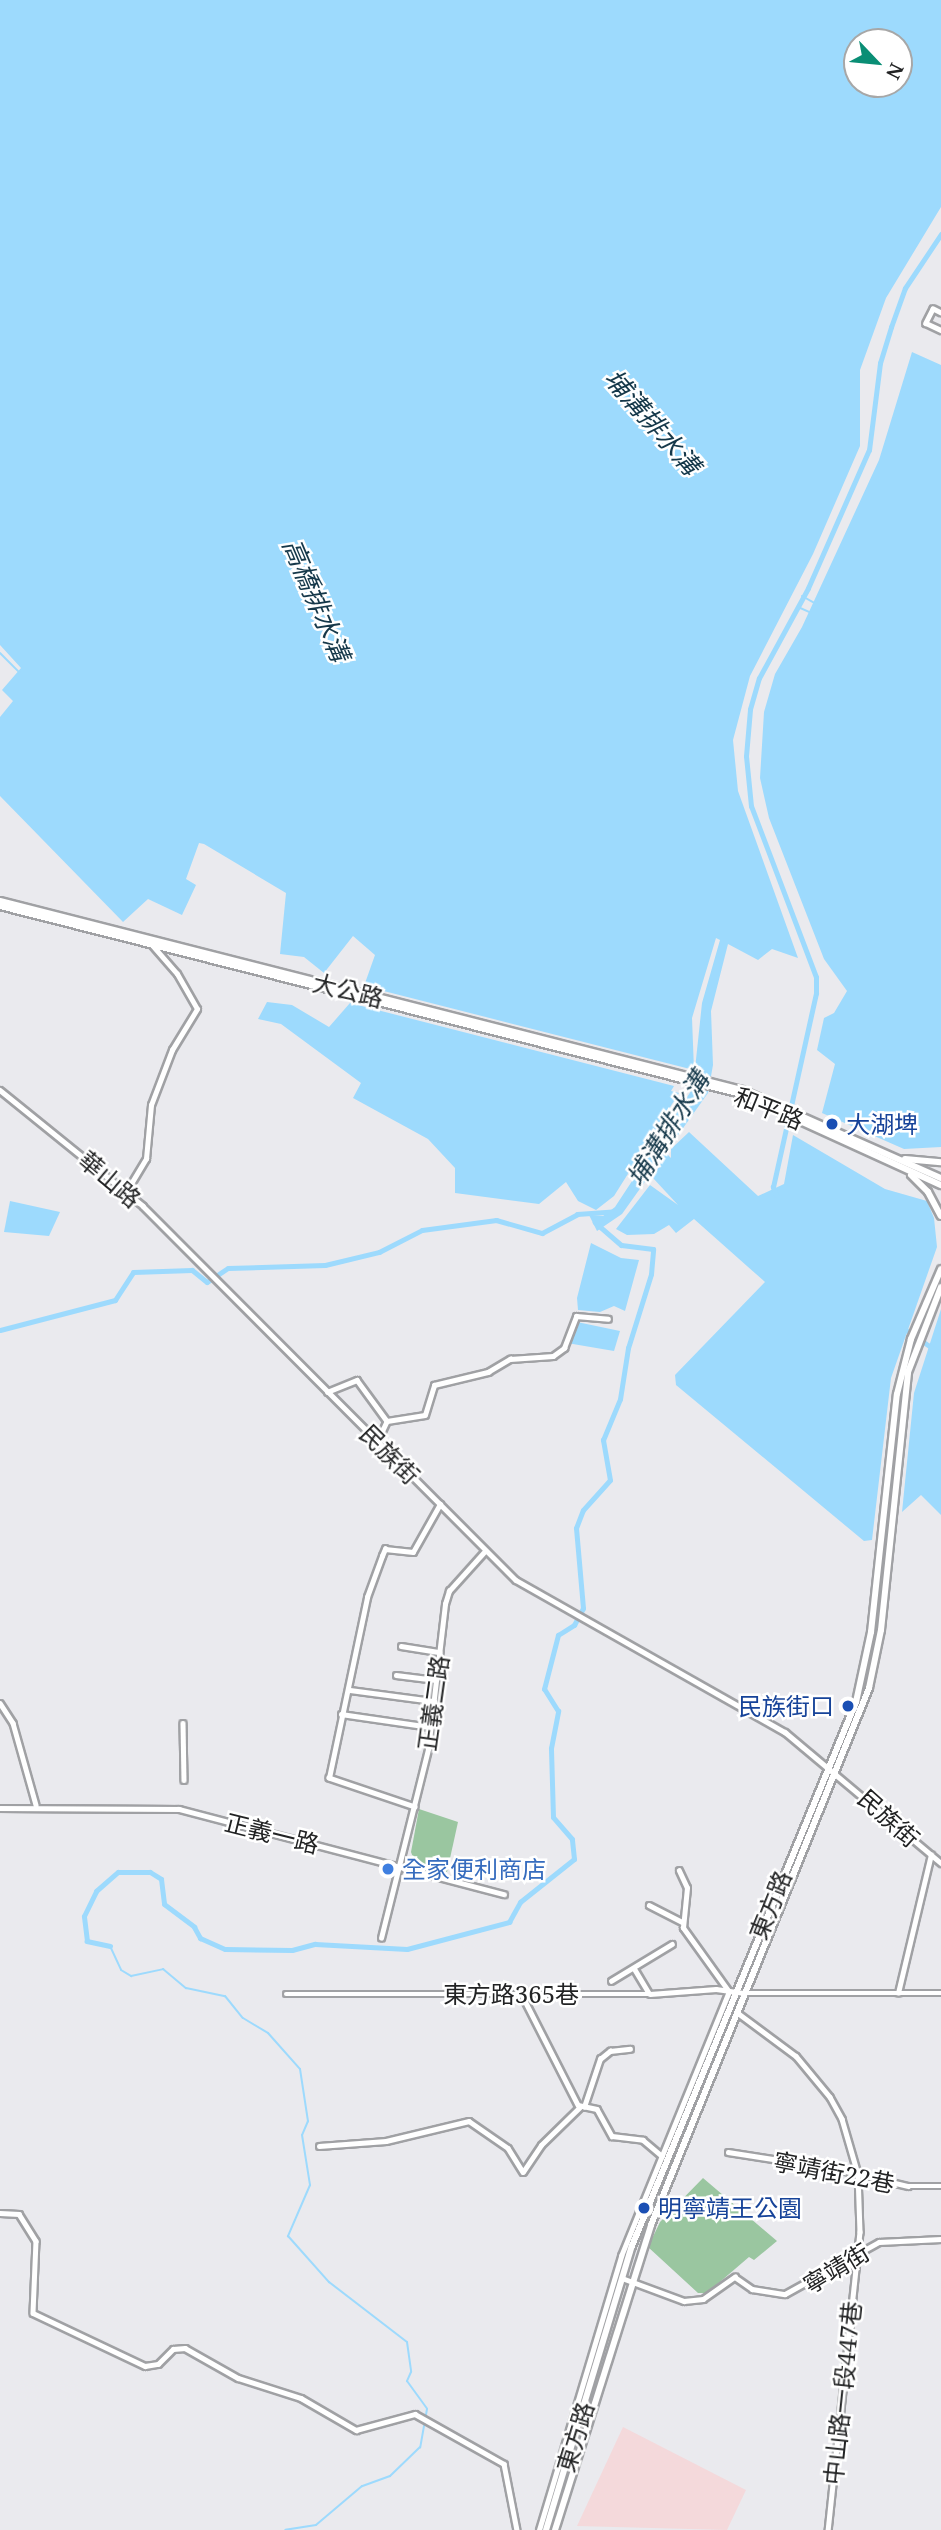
<!DOCTYPE html>
<meta charset="utf-8">
<style>
body{margin:0}
#map{position:relative;width:941px;height:2530px;overflow:hidden;background:#eaeaee;font-family:"Noto Serif","Noto Sans TC",serif}
div>[style]{position:absolute}
[style*='--x']{left:calc(var(--x)*1px);top:calc(var(--y)*1px);width:calc(var(--w)*1px);rotate:calc(var(--a)*1deg)}
.industrial>*{inset:0;background:#f4d9db}
.green>*{inset:0;background:#9ac6a0}
.water>*{inset:0;background:#9ddafd}
.stream>*{height:2px;margin:-1px;padding:0 1px;transform-origin:1px;border-radius:1px;background:#9ddafd}
.canal>*{height:5px;margin:-2.5px;padding:0 2.5px;transform-origin:2.5px;border-radius:2.5px;background:#9ddafd}
.roads{filter:drop-shadow(2px 0 #a0a1a4) drop-shadow(-2px 0 #a0a1a4) drop-shadow(0 2px #a0a1a4) drop-shadow(0 -2px #a0a1a4)}
.minor>*{height:4.5px;margin:-2.25px;padding:0 2.25px;transform-origin:2.25px;border-radius:2.25px;background:#fff}
.major>*{height:6px;margin:-3px;padding:0 3px;transform-origin:3px;border-radius:3px;background:#fff}
.dots>*{width:19px;height:19px;translate:-50% -50%;box-sizing:border-box;border:4px solid #fff;border-radius:50%}
span{translate:-50% -50%;white-space:nowrap;text-align:center;line-height:1.15;-webkit-text-stroke:5px #fff;paint-order:stroke}
.street-label{font-size:24px;color:#222324}
.transit-label{font-size:24px;color:#164399}
.left{translate:0 -50%;text-align:left}
.right{translate:-100% -50%;text-align:right}
.shop-label{font-size:24px;color:#366cbe}
.water-label{font-size:26px;color:#15384a;font-style:italic}
.north{position:absolute;left:843px;top:28px;width:70px;height:70px;box-sizing:border-box;background:#fff;border:2px solid #a7a7a7;border-radius:50%;rotate:116deg;font-size:19px;font-weight:700;line-height:28px;text-align:center;color:#222324}
.north::after{content:'';display:block;margin:auto;width:24px;height:32px;background:#0a8e75;clip-path:polygon(50% 0,100% 100%,50% 72%,0 100%)}
</style>
<div id="map">
<div class="industrial">
<i style="clip-path:polygon(623px 2427px,746px 2490px,727px 2530px,577px 2526px)"></i>
</div>
<div class="green">
<i style="clip-path:polygon(419px 1809px,458px 1822px,447px 1872px,415px 1863px,411px 1852px)"></i>
<i style="clip-path:polygon(703px 2178px,777px 2241px,754px 2260px,749px 2257px,707px 2293px,698px 2293px,648px 2247px,660px 2222px)"></i>
</div>
<div class="water">
<i style="clip-path:polygon(evenodd,0 0,941px 0,941px 207px,886px 298px,860px 370px,860px 446px,813px 554px,750px 676px,733px 740px,738px 791px,798px 958px,772px 949px,758px 960px,728px 944px,711px 1011px,713px 1065px,708px 1093px,622px 1214px,597px 1231px,589px 1215px,603px 1216px,615px 1207px,693px 1088px,702px 1003px,720px 940px,716px 938px,692px 1018px,694px 1070px,364px 986px,375px 955px,353px 936px,324px 973px,304px 957px,280px 954px,286px 893px,204px 844px,199px 843px,186px 879px,196px 885px,182px 915px,148px 899px,123px 922px,0 796px,0 717px,13px 701px,2px 690px,21px 668px,0 645px,0 0,857px 42px,899px 42px,899px 84px,857px 84px,857px 42px)"></i>
<i style="clip-path:polygon(912px 352px,941px 365px,941px 1147px,904px 1149px,822px 1113px,835px 1064px,817px 1050px,824px 1018px,834px 1013px,847px 991px,824px 959px,769px 818px,760px 778px,764px 712px,775px 674px,802px 627px,879px 460px)"></i>
<i style="clip-path:polygon(267px 1002px,292px 1005px,329px 1027px,350px 1003px,674px 1086px,671px 1091px,679px 1093px,614px 1196px,596px 1210px,578px 1201px,566px 1182px,539px 1204px,455px 1193px,455px 1168px,428px 1139px,353px 1098px,361px 1083px,281px 1024px,258px 1019px)"></i>
<i style="clip-path:polygon(689px 1132px,758px 1196px,784px 1184px,793px 1135px,885px 1189px,927px 1201px,934px 1218px,937px 1247px,891px 1378px,872px 1540px,864px 1541px,676px 1385px,675px 1375px,765px 1282px,694px 1219px,676px 1233px,669px 1225px,654px 1234px,627px 1235px,616px 1229px,650px 1185px,678px 1205px,653px 1178px,666px 1153px,671px 1158px,671px 1149px)"></i>
<i style="clip-path:polygon(10px 1201px,60px 1212px,49px 1236px,4px 1232px)"></i>
<i style="clip-path:polygon(591px 1243px,621px 1258px,639px 1260px,625px 1311px,614px 1306px,600px 1312px,578px 1310px,577px 1298px)"></i>
<i style="clip-path:polygon(941px 1309px,941px 1515px,921px 1495px,902px 1512px,914px 1393px)"></i>
<i style="clip-path:polygon(577px 1322px,620px 1331px,614px 1351px,567px 1343px)"></i>
</div>
<div class="stream">
<i style="--x:802;--y:596;--w:13;--a:29"></i>
<i style="--x:798;--y:607;--w:12;--a:24"></i>
<i style="--x:0;--y:653;--w:27;--a:45"></i>
<i style="--x:110;--y:1946;--w:26;--a:65"></i>
<i style="--x:121;--y:1970;--w:12;--a:31"></i>
<i style="--x:131;--y:1976;--w:33;--a:-12"></i>
<i style="--x:163;--y:1969;--w:30;--a:40"></i>
<i style="--x:186;--y:1988;--w:40;--a:12"></i>
<i style="--x:225;--y:1996;--w:28;--a:51"></i>
<i style="--x:243;--y:2018;--w:29;--a:31"></i>
<i style="--x:268;--y:2033;--w:48;--a:48.4"></i>
<i style="--x:300;--y:2069;--w:53;--a:81.3"></i>
<i style="--x:308;--y:2121;--w:15;--a:113"></i>
<i style="--x:302;--y:2135;--w:51;--a:80.9"></i>
<i style="--x:310;--y:2185;--w:56;--a:113.3"></i>
<i style="--x:288;--y:2236;--w:62;--a:48.3"></i>
<i style="--x:329;--y:2282;--w:98;--a:37.6"></i>
<i style="--x:407;--y:2342;--w:30;--a:82"></i>
<i style="--x:411;--y:2372;--w:10;--a:114"></i>
<i style="--x:407;--y:2381;--w:34;--a:54"></i>
<i style="--x:427;--y:2409;--w:39;--a:100"></i>
<i style="--x:420;--y:2447;--w:42;--a:136"></i>
<i style="--x:390;--y:2476;--w:30;--a:160"></i>
<i style="--x:362;--y:2486;--w:60;--a:139.7"></i>
<i style="--x:316;--y:2525;--w:31;--a:171"></i>
</div>
<div class="canal">
<i style="--x:776;--y:1195;--w:9;--a:-111"></i>
<i style="--x:773;--y:1187;--w:199;--a:-77.5"></i>
<i style="--x:816;--y:993;--w:16;--a:-90"></i>
<i style="--x:816;--y:977;--w:183;--a:-110.8"></i>
<i style="--x:751;--y:806;--w:50;--a:-95.7"></i>
<i style="--x:746;--y:756;--w:47;--a:-85.1"></i>
<i style="--x:750;--y:709;--w:32;--a:-74"></i>
<i style="--x:759;--y:678;--w:102;--a:-61.4"></i>
<i style="--x:808;--y:588;--w:151;--a:-66.2"></i>
<i style="--x:869;--y:450;--w:88;--a:-82.8"></i>
<i style="--x:880;--y:363;--w:38;--a:-73"></i>
<i style="--x:891;--y:327;--w:41;--a:-70.3"></i>
<i style="--x:905;--y:288;--w:65;--a:-56.3"></i>
<i style="--x:903;--y:1328;--w:46;--a:34.4"></i>
<i style="--x:0;--y:1330;--w:119;--a:-14.6"></i>
<i style="--x:115;--y:1300;--w:33;--a:-57"></i>
<i style="--x:133;--y:1272;--w:59;--a:-1.9"></i>
<i style="--x:192;--y:1270;--w:19;--a:39"></i>
<i style="--x:207;--y:1282;--w:25;--a:-34"></i>
<i style="--x:228;--y:1268;--w:97;--a:-1.8"></i>
<i style="--x:325;--y:1265;--w:56;--a:-13.5"></i>
<i style="--x:379;--y:1252;--w:48;--a:-27.1"></i>
<i style="--x:422;--y:1230;--w:75;--a:-7.7"></i>
<i style="--x:496;--y:1220;--w:48;--a:15.8"></i>
<i style="--x:542;--y:1233;--w:40;--a:-28"></i>
<i style="--x:577;--y:1214;--w:39;--a:-4"></i>
<i style="--x:110;--y:1946;--w:24;--a:-168"></i>
<i style="--x:87;--y:1941;--w:25;--a:-97"></i>
<i style="--x:84;--y:1916;--w:28;--a:-64"></i>
<i style="--x:96;--y:1891;--w:29;--a:-41"></i>
<i style="--x:118;--y:1872;--w:32;--a:0"></i>
<i style="--x:150;--y:1872;--w:13;--a:32"></i>
<i style="--x:161;--y:1879;--w:25;--a:83"></i>
<i style="--x:164;--y:1904;--w:38;--a:37"></i>
<i style="--x:194;--y:1927;--w:13;--a:61"></i>
<i style="--x:200;--y:1938;--w:27;--a:24"></i>
<i style="--x:225;--y:1949;--w:67;--a:0.9"></i>
<i style="--x:292;--y:1950;--w:24;--a:-15"></i>
<i style="--x:315;--y:1944;--w:92;--a:3.1"></i>
<i style="--x:407;--y:1949;--w:106;--a:-14.8"></i>
<i style="--x:509;--y:1922;--w:23;--a:-61"></i>
<i style="--x:520;--y:1902;--w:69;--a:-38.5"></i>
<i style="--x:574;--y:1859;--w:20;--a:-96"></i>
<i style="--x:572;--y:1839;--w:29;--a:-131"></i>
<i style="--x:553;--y:1817;--w:69;--a:-91.7"></i>
<i style="--x:551;--y:1748;--w:38;--a:-79"></i>
<i style="--x:558;--y:1711;--w:26;--a:-122"></i>
<i style="--x:544;--y:1689;--w:56;--a:-75.5"></i>
<i style="--x:558;--y:1635;--w:19;--a:-32"></i>
<i style="--x:574;--y:1625;--w:19;--a:-62"></i>
<i style="--x:583;--y:1608;--w:80;--a:-95"></i>
<i style="--x:576;--y:1528;--w:19;--a:-69"></i>
<i style="--x:583;--y:1510;--w:40;--a:-48"></i>
<i style="--x:610;--y:1480;--w:41;--a:-99.9"></i>
<i style="--x:603;--y:1440;--w:44;--a:-67.5"></i>
<i style="--x:620;--y:1399;--w:52;--a:-81.1"></i>
<i style="--x:628;--y:1348;--w:77;--a:-72.7"></i>
<i style="--x:651;--y:1274;--w:25;--a:-85"></i>
<i style="--x:653;--y:1249;--w:32;--a:-173"></i>
<i style="--x:621;--y:1245;--w:35;--a:-139"></i>
</div>
<div class="roads">
<div class="minor">
<i style="--x:941;--y:313;--w:9;--a:-153"></i>
<i style="--x:933;--y:309;--w:16;--a:117"></i>
<i style="--x:926;--y:323;--w:17;--a:25"></i>
<i style="--x:0;--y:1090;--w:184;--a:39"></i>
<i style="--x:143;--y:1206;--w:528;--a:45.08"></i>
<i style="--x:516;--y:1580;--w:309;--a:29.5"></i>
<i style="--x:785;--y:1732;--w:204;--a:40"></i>
<i style="--x:126;--y:1192;--w:39;--a:-59"></i>
<i style="--x:146;--y:1159;--w:54;--a:-84.7"></i>
<i style="--x:151;--y:1105;--w:59;--a:-69.1"></i>
<i style="--x:172;--y:1050;--w:48;--a:-58.6"></i>
<i style="--x:197;--y:1009;--w:40;--a:-119.7"></i>
<i style="--x:177;--y:974;--w:38;--a:-131"></i>
<i style="--x:327;--y:1392;--w:32;--a:-22"></i>
<i style="--x:357;--y:1380;--w:51;--a:53.8"></i>
<i style="--x:377;--y:1442;--w:23;--a:-65"></i>
<i style="--x:387;--y:1421;--w:38;--a:-9"></i>
<i style="--x:425;--y:1415;--w:31;--a:-73"></i>
<i style="--x:434;--y:1385;--w:56;--a:-13.5"></i>
<i style="--x:488;--y:1372;--w:26;--a:-31"></i>
<i style="--x:510;--y:1359;--w:43;--a:-4"></i>
<i style="--x:553;--y:1356;--w:14;--a:-36"></i>
<i style="--x:564;--y:1348;--w:34;--a:-69"></i>
<i style="--x:576;--y:1316;--w:32;--a:5"></i>
<i style="--x:401;--y:1646;--w:39;--a:9"></i>
<i style="--x:396;--y:1675;--w:40;--a:7.1"></i>
<i style="--x:350;--y:1690;--w:85;--a:7.5"></i>
<i style="--x:0;--y:1703;--w:24;--a:57"></i>
<i style="--x:13;--y:1723;--w:85;--a:74.3"></i>
<i style="--x:341;--y:1714;--w:90;--a:8.3"></i>
<i style="--x:183;--y:1723;--w:57;--a:89"></i>
<i style="--x:415;--y:1807;--w:91;--a:-161.4"></i>
<i style="--x:329;--y:1778;--w:185;--a:-78.1"></i>
<i style="--x:367;--y:1597;--w:44;--a:-69.9"></i>
<i style="--x:382;--y:1556;--w:8;--a:-67"></i>
<i style="--x:385;--y:1549;--w:28;--a:6"></i>
<i style="--x:413;--y:1552;--w:55;--a:-60.6"></i>
<i style="--x:0;--y:1808;--w:179;--a:0.3"></i>
<i style="--x:179;--y:1809;--w:336;--a:14.7"></i>
<i style="--x:649;--y:1905;--w:38;--a:27"></i>
<i style="--x:381;--y:1938;--w:195;--a:-76"></i>
<i style="--x:428;--y:1749;--w:146;--a:-83.3"></i>
<i style="--x:445;--y:1604;--w:14;--a:-73"></i>
<i style="--x:449;--y:1591;--w:54;--a:-48"></i>
<i style="--x:634;--y:1968;--w:29;--a:59"></i>
<i style="--x:611;--y:1981;--w:71;--a:-31.2"></i>
<i style="--x:898;--y:1993;--w:142;--a:-76.6"></i>
<i style="--x:286;--y:1994;--w:364;--a:0"></i>
<i style="--x:650;--y:1994;--w:66;--a:-4.3"></i>
<i style="--x:716;--y:1989;--w:29;--a:8"></i>
<i style="--x:745;--y:1993;--w:196;--a:0"></i>
<i style="--x:522;--y:1995;--w:123;--a:63"></i>
<i style="--x:578;--y:2105;--w:19;--a:12"></i>
<i style="--x:597;--y:2109;--w:31;--a:61"></i>
<i style="--x:612;--y:2136;--w:31;--a:7"></i>
<i style="--x:643;--y:2140;--w:25;--a:40"></i>
<i style="--x:738;--y:2013;--w:72;--a:36.6"></i>
<i style="--x:796;--y:2056;--w:53;--a:50.3"></i>
<i style="--x:830;--y:2097;--w:25;--a:61"></i>
<i style="--x:842;--y:2119;--w:57;--a:73.8"></i>
<i style="--x:858;--y:2174;--w:58;--a:88"></i>
<i style="--x:860;--y:2232;--w:300;--a:96.1"></i>
<i style="--x:584;--y:2107;--w:51;--a:-71.6"></i>
<i style="--x:600;--y:2059;--w:13;--a:-39"></i>
<i style="--x:610;--y:2051;--w:20;--a:-6"></i>
<i style="--x:319;--y:2146;--w:67;--a:-4.3"></i>
<i style="--x:386;--y:2141;--w:85;--a:-13.5"></i>
<i style="--x:469;--y:2121;--w:47;--a:34.7"></i>
<i style="--x:508;--y:2148;--w:28;--a:58"></i>
<i style="--x:523;--y:2172;--w:32;--a:-56"></i>
<i style="--x:541;--y:2145;--w:54;--a:-44.3"></i>
<i style="--x:728;--y:2152;--w:110;--a:8.9"></i>
<i style="--x:837;--y:2169;--w:73;--a:13.5"></i>
<i style="--x:908;--y:2186;--w:33;--a:0"></i>
<i style="--x:0;--y:2213;--w:19;--a:3"></i>
<i style="--x:19;--y:2214;--w:32;--a:58"></i>
<i style="--x:36;--y:2241;--w:72;--a:92.4"></i>
<i style="--x:33;--y:2313;--w:124;--a:25.3"></i>
<i style="--x:145;--y:2366;--w:13;--a:-9"></i>
<i style="--x:158;--y:2364;--w:21;--a:-45"></i>
<i style="--x:173;--y:2349;--w:12;--a:-5"></i>
<i style="--x:185;--y:2348;--w:61;--a:29.5"></i>
<i style="--x:238;--y:2378;--w:66;--a:17.6"></i>
<i style="--x:301;--y:2398;--w:64;--a:30.2"></i>
<i style="--x:356;--y:2430;--w:61;--a:-15.2"></i>
<i style="--x:415;--y:2414;--w:102;--a:29.3"></i>
<i style="--x:504;--y:2464;--w:67;--a:78.9"></i>
<i style="--x:622;--y:2278;--w:66;--a:20.4"></i>
<i style="--x:684;--y:2301;--w:19;--a:-6"></i>
<i style="--x:703;--y:2299;--w:39;--a:-35"></i>
<i style="--x:735;--y:2277;--w:21;--a:35"></i>
<i style="--x:752;--y:2289;--w:33;--a:9"></i>
<i style="--x:785;--y:2294;--w:107;--a:-29"></i>
<i style="--x:879;--y:2242;--w:62;--a:-2.8"></i>
<i style="--x:539;--y:2530;--w:286;--a:-73.3"></i>
<i style="--x:621;--y:2256;--w:285;--a:-67.8"></i>
<i style="--x:729;--y:1992;--w:79;--a:-125.7"></i>
<i style="--x:683;--y:1928;--w:40;--a:-84.3"></i>
<i style="--x:687;--y:1888;--w:19;--a:-115"></i>
</div>
<div class="major">
<i style="--x:0;--y:901;--w:766;--a:14.29"></i>
<i style="--x:742;--y:1090;--w:218;--a:23.9"></i>
<i style="--x:0;--y:906;--w:764;--a:14.24"></i>
<i style="--x:741;--y:1094;--w:220;--a:24.5"></i>
<i style="--x:905;--y:1159;--w:36;--a:5"></i>
<i style="--x:911;--y:1175;--w:24;--a:45"></i>
<i style="--x:928;--y:1192;--w:27;--a:62"></i>
<i style="--x:546;--y:2530;--w:297;--a:-73.2"></i>
<i style="--x:632;--y:2246;--w:588;--a:-67.62"></i>
<i style="--x:856;--y:1702;--w:72;--a:-77.9"></i>
<i style="--x:871;--y:1632;--w:239;--a:-83.8"></i>
<i style="--x:897;--y:1394;--w:57;--a:-75.7"></i>
<i style="--x:911;--y:1339;--w:76;--a:-66.8"></i>
<i style="--x:555;--y:2530;--w:320;--a:-72.5"></i>
<i style="--x:651;--y:2225;--w:580;--a:-67.9"></i>
<i style="--x:869;--y:1688;--w:59;--a:-78.3"></i>
<i style="--x:881;--y:1630;--w:259;--a:-84"></i>
<i style="--x:908;--y:1372;--w:91;--a:-68.8"></i>
</div>
</div>
<div class="dots">
<i style="left:832px;top:1124px;background:#1a4fb4"></i>
<i style="left:848px;top:1706px;background:#1a4fb4"></i>
<i style="left:388px;top:1869px;background:#3f7fe0"></i>
<i style="left:644px;top:2208px;background:#1a4fb4"></i>
</div>
<div class="street-label">
<span style="left:348px;top:990px;rotate:14deg">大公路</span>
<span style="left:769px;top:1108px;rotate:22deg">和平路</span>
<span style="left:110px;top:1179px;rotate:40deg">華山路</span>
<span style="left:390px;top:1454px;rotate:45deg">民族街</span>
<span style="left:433px;top:1703px;rotate:-82deg">正義二路</span>
<span style="left:889px;top:1818px;rotate:42deg">民族街</span>
<span style="left:272px;top:1833px;rotate:14deg">正義一路</span>
<span style="left:770px;top:1905px;rotate:-68deg">東方路</span>
<span style="left:511px;top:1994px">東方路365巷</span>
<span style="left:834px;top:2172px;rotate:11deg">寧靖街22巷</span>
<span style="left:836px;top:2268px;rotate:-31deg">寧靖街</span>
<span style="left:842px;top:2393px;rotate:-84deg">中山路一段447巷</span>
<span style="left:575px;top:2437px;rotate:-73deg">東方路</span>
</div>
<div class="transit-label">
<span class="left" style="left:846px;top:1124px">大湖埤</span>
<span class="right" style="left:834px;top:1706px">民族街口</span>
<span class="left" style="left:658px;top:2208px">明寧靖王公園</span>
</div>
<div class="shop-label">
<span class="left" style="left:402px;top:1869px">全家便利商店</span>
</div>
<div class="water-label">
<span style="left:652px;top:422px;rotate:49deg">埔溝排水溝</span>
<span style="left:316px;top:600px;rotate:67deg">高橋排水溝</span>
<span style="left:668px;top:1129px;rotate:-58deg">埔溝排水溝</span>
</div>
<div class="north">N</div>
</div>
